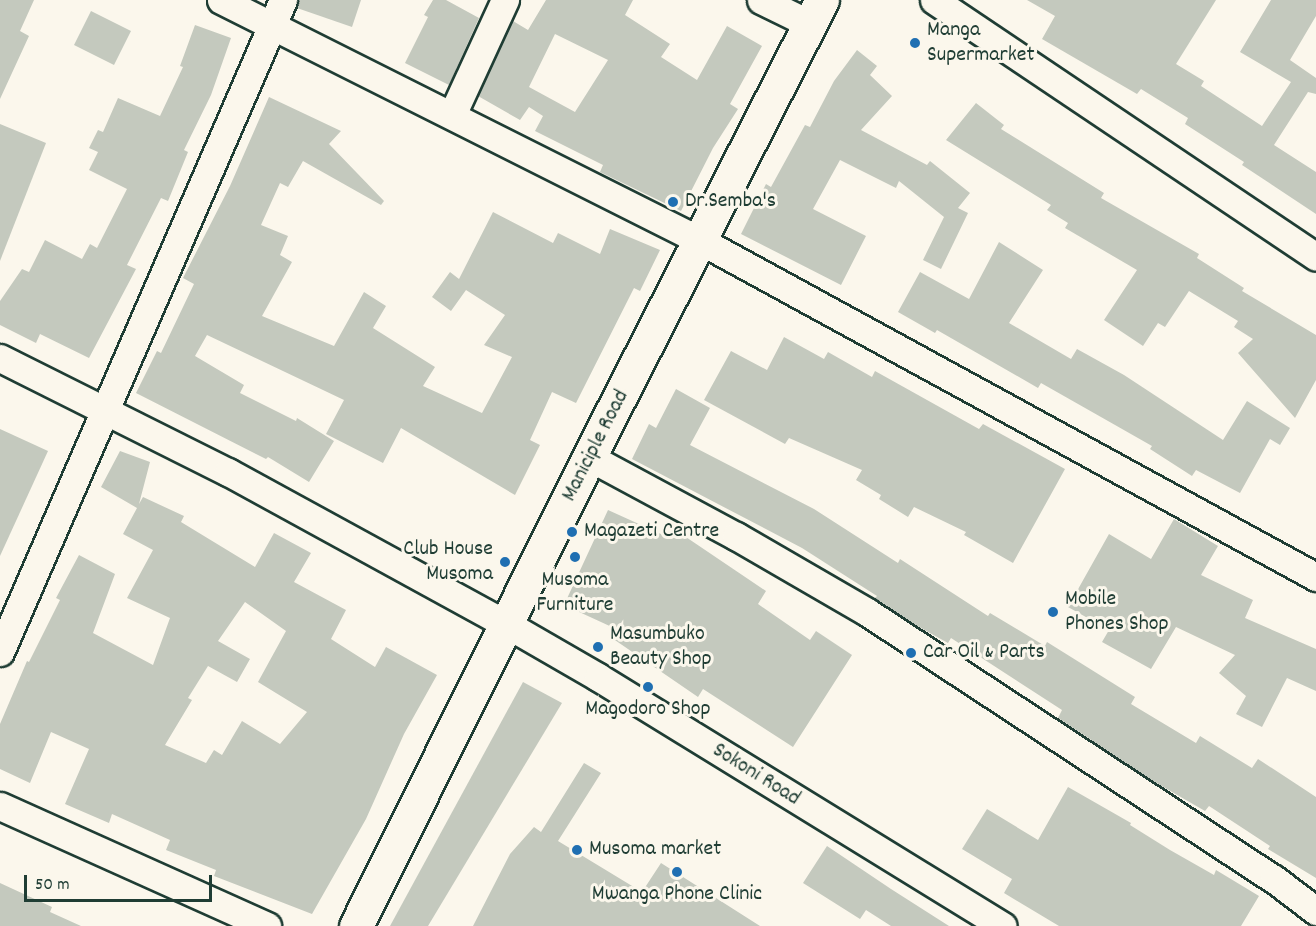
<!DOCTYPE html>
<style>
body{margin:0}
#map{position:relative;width:1316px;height:926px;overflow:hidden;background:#fbf7ec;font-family:Dekko,sans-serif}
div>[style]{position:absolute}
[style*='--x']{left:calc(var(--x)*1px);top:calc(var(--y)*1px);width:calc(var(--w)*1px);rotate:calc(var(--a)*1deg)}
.building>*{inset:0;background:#c4c9be}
.roads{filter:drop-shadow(2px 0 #1f3d34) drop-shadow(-2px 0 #1f3d34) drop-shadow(0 2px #1f3d34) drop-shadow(0 -2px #1f3d34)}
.minor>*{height:27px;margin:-13.5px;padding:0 13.5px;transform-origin:13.5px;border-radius:13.5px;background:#fbf7ec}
.tertiary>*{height:33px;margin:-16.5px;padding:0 16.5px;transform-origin:16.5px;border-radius:16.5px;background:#fbf7ec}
.dots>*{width:16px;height:16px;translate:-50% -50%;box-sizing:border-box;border:3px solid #fbf7ec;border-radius:50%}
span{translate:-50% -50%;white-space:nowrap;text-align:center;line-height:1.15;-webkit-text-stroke:6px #fbf7ec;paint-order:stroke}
.poi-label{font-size:22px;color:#1f3d34}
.left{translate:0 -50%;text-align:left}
.right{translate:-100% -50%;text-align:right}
.street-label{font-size:22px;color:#1f3d34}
.scale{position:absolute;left:24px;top:875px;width:188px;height:27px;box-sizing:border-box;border:3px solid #1f3d34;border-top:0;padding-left:8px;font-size:18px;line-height:21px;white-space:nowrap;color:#1f3d34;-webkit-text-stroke:4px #fbf7ec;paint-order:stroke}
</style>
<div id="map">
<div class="building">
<i style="clip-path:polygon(0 0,34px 0,20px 31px,29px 36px,0 99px)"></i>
<i style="clip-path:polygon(298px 0,361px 0,352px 27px,297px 8px)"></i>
<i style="clip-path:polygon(433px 0,446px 0,479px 18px,449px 85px,405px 63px,428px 17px,424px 15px)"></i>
<i style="clip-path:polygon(evenodd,546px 0,633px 0,625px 15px,670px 44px,661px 57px,697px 80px,727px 26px,762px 46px,730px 104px,738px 109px,713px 148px,681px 211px,600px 172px,603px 165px,535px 131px,543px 116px,529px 107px,520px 120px,478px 96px,513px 21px,528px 30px,546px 0,555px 34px,608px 60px,575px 112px,529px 87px,555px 34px)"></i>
<i style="clip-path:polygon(1027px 0,1216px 0,1176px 64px,1204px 81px,1201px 86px,1262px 126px,1291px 82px,1240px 52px,1271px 0,1316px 0,1316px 16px,1290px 60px,1316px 78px,1316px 94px,1308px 92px,1274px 145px,1316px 172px,1316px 214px,1242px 165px,1244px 162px,1185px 124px,1188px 118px,1141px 89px,1137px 94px,1042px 39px,1055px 16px)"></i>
<i style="clip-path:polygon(91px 11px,131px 31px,114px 65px,74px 45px)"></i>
<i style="clip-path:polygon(195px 25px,231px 38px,211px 95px,184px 150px,188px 152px,168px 201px,161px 198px,127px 265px,136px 269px,89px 358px,40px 334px,36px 343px,0 325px,0 301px,22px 269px,29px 272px,45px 240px,82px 259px,90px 244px,97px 248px,127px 189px,89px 170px,98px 152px,89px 148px,98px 130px,103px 132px,118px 98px,160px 116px,183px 67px,180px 66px)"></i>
<i style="clip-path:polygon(857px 50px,877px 66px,870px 75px,892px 96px,861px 130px,927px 165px,930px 161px,970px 193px,958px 208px,968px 213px,941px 269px,923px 260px,944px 217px,899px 181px,896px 188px,840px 160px,813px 209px,866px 236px,841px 285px,741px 234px,766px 184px,771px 187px,805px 125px,810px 127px,834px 81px)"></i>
<i style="clip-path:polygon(269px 97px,341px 131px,329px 144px,384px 201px,381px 205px,303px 161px,288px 187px,280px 183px,261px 225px,288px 236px,280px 255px,292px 262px,262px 316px,334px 346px,364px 292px,386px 306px,373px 328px,435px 367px,423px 386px,482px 413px,512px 357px,484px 345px,505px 315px,466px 290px,451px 311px,432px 297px,450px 272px,459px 279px,493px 212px,553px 243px,558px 233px,600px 254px,610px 229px,660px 250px,640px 291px,634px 288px,576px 403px,552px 392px,530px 440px,540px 445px,515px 495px,401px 428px,383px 463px,326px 434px,344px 400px,207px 335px,195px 356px,244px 385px,240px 393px,296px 421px,297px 418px,334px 441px,309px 482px,268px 457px,266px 459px,136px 393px,157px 351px,161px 353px,194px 284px,183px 278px,230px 186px)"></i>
<i style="clip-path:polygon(976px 103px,1004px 125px,1001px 129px,1104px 193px,1101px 198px,1199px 254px,1197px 258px,1244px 288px,1242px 291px,1316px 335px,1316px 380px,1295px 418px,1238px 353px,1253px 339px,1234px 327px,1238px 321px,1189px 291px,1165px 327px,1158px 323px,1143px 346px,1104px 320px,1137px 270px,1065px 228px,1068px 223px,1047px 210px,1051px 205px,946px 140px)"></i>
<i style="clip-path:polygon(0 124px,46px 143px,0 261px)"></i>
<i style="clip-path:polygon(999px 242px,1043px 270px,1009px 323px,1071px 359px,1077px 349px,1124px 375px,1223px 440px,1247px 401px,1290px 428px,1280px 445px,1270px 439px,1240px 493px,1196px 470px,1192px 476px,1150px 449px,1152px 446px,1108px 421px,1041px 383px,1038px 388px,937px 330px,935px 333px,898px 312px,920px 272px,969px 299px)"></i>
<i style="clip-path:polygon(784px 337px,824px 359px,828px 352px,872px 377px,875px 371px,979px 429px,983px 424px,1065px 469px,1013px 563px,964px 535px,966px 532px,914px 507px,908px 517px,879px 499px,881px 495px,856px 480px,862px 470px,789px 438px,785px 444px,704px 400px,731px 351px,767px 370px)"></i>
<i style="clip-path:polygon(676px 389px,710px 408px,690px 445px,814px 509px,898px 563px,900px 559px,988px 616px,990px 613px,1045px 646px,1047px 642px,1135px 697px,1131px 704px,1196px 743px,1200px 736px,1252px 768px,1258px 759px,1316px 797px,1316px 878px,1268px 849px,1270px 846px,1209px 806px,1205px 811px,1153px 781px,1058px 718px,1062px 710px,951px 638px,948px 643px,910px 622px,875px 598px,877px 596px,802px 548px,632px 459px,649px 424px,656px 428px)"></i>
<i style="clip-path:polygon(0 429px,48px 451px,0 556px)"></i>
<i style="clip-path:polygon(evenodd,120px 451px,150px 462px,139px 504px,143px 497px,184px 516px,181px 522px,255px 567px,274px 533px,311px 553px,294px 582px,346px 610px,331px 639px,375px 667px,386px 647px,437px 675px,404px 734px,366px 819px,312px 914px,214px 876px,216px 870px,166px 850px,170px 840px,112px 814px,109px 823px,65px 804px,89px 749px,51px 732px,30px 783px,0 769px,0 724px,27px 661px,29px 662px,60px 600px,56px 598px,79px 555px,115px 574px,93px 633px,153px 665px,170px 618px,127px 598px,153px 550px,123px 534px,137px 508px,101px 487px,120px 451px,245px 602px,286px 631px,258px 682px,307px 712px,280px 744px,242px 721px,222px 755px,214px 750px,206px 763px,165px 745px,192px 700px,188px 698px,208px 666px,237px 682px,250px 659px,218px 641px,245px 602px)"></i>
<i style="clip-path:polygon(608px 510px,672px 539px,677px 531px,766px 591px,758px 604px,810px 640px,816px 631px,852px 655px,793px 747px,703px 689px,698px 697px,609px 636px,614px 628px,564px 605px)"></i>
<i style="clip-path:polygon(1174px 519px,1218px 546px,1201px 575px,1253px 600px,1245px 618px,1316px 649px,1316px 691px,1287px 678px,1262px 727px,1236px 714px,1246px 696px,1219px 673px,1235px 655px,1176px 627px,1151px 669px,1102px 642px,1109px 630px,1068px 607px,1109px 534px,1151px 559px)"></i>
<i style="clip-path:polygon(523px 682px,562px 703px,428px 926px,390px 926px)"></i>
<i style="clip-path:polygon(584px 763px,601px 773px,558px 841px,642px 892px,661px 863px,760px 926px,473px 926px,510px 854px,534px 827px,541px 832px)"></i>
<i style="clip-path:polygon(1068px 787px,1131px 823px,1130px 825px,1170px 850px,1214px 875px,1216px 870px,1259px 896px,1241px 926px,1059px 926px,1004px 893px,1012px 879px,962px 849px,987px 809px,1038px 840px)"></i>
<i style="clip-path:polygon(827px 846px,891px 889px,949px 926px,891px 926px,866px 910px,860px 919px,803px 883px)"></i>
<i style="clip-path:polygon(0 883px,52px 907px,50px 912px,81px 926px,0 926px)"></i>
</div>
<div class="roads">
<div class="minor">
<i style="--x:221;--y:0;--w:537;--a:26.66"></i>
<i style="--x:701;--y:241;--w:701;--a:28.65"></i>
<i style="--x:761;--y:0;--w:55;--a:26.1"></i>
<i style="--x:934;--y:0;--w:460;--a:33.9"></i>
<i style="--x:452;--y:115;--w:127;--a:-65.3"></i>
<i style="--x:0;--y:358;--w:255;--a:26.6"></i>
<i style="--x:228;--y:472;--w:319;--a:28.7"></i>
<i style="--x:508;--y:625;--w:104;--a:30"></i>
<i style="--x:598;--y:677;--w:475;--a:31.6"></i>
<i style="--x:589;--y:457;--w:167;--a:28.3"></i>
<i style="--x:736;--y:536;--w:151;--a:30.1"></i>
<i style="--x:867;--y:612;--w:487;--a:33.3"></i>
<i style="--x:1274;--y:879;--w:53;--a:37.3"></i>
<i style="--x:0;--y:652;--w:711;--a:-66.54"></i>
<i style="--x:0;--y:806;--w:293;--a:24.2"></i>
</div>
<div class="tertiary">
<i style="--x:356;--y:926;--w:524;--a:-63.58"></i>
<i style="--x:589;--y:457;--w:513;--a:-62.99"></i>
</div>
</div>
<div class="dots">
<i style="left:915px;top:43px;background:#1f6fb2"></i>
<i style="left:673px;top:202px;background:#1f6fb2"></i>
<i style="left:572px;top:532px;background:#1f6fb2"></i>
<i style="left:575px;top:557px;background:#1f6fb2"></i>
<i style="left:505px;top:562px;background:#1f6fb2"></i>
<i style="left:1053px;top:612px;background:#1f6fb2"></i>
<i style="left:598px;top:647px;background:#1f6fb2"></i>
<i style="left:911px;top:653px;background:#1f6fb2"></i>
<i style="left:648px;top:687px;background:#1f6fb2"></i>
<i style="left:577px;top:850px;background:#1f6fb2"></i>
<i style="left:677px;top:872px;background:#1f6fb2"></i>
</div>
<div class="poi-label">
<span class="left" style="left:927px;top:43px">Manga<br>Supermarket</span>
<span class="left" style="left:685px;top:202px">Dr.Semba's</span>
<span class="left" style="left:584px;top:532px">Magazeti Centre</span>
<span class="right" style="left:493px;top:562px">Club House<br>Musoma</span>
<span style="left:575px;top:593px">Musoma<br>Furniture</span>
<span class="left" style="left:1065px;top:612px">Mobile<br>Phones Shop</span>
<span class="left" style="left:610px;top:647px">Masumbuko<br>Beauty Shop</span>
<span class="left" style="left:923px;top:653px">Car Oil &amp; Parts</span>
<span style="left:648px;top:710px">Magodoro Shop</span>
<span class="left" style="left:589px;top:850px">Musoma market</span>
<span style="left:677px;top:895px">Mwanga Phone Clinic</span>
</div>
<div class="street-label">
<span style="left:596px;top:446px;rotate:-63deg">Maniciple Road</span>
<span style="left:756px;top:775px;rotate:32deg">Sokoni Road</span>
</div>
<div class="scale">50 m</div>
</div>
